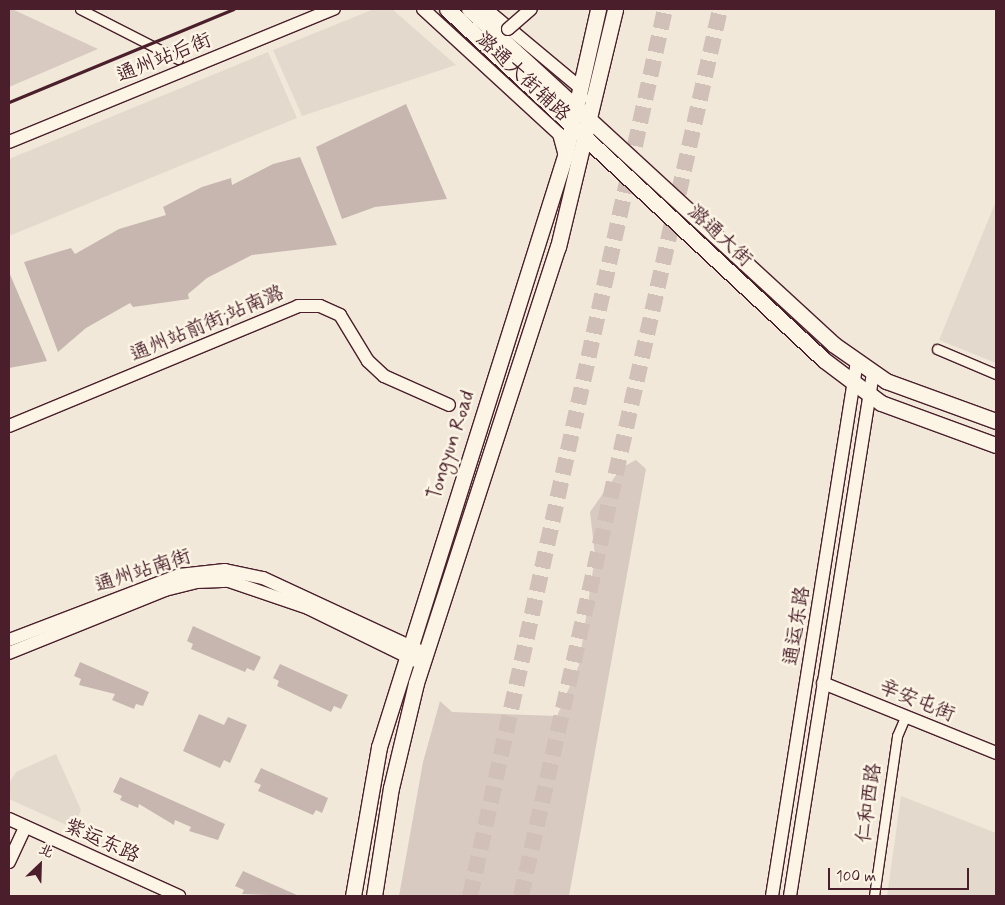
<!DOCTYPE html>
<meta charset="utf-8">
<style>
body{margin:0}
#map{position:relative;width:1005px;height:905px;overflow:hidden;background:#f1e8da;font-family:Mynerve,"LXGW WenKai TC",sans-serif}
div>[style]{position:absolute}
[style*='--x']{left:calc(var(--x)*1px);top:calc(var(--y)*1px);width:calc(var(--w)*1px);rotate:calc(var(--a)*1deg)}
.built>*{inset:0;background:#e4d9cd}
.green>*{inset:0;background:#d8cac0}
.building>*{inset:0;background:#c7b6af}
.highway-tunnel>*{height:16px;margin-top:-8px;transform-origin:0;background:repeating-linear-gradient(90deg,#d0c0b7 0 16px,transparent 0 24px)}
.roads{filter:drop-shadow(1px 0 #4a1f2b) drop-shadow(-1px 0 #4a1f2b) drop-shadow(0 1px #4a1f2b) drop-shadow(0 -1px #4a1f2b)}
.street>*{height:9px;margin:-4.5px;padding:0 4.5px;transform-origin:4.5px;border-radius:4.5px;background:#fcf5e5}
.secondary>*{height:12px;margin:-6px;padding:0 6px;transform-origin:6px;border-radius:6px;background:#fcf5e5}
.primary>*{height:15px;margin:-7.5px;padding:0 7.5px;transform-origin:7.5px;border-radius:7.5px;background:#fcf5e5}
.rail>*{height:3px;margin:-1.5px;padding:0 1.5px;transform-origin:1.5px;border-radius:1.5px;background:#4a1f2b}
.bridges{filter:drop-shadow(1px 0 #4a1f2b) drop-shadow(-1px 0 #4a1f2b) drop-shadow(0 1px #4a1f2b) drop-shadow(0 -1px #4a1f2b)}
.secondary-bridge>*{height:12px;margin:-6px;padding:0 6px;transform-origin:6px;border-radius:6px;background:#fcf5e5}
span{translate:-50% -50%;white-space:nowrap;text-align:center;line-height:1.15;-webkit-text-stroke:5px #fcf5e5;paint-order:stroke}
.street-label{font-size:20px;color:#4a1f2b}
.frame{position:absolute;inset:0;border:10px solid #4a1f2b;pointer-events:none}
.north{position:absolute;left:15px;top:840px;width:50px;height:50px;-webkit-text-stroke:4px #fcf5e5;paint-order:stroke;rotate:24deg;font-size:14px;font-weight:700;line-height:20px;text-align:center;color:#4a1f2b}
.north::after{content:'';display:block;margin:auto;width:18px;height:22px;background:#4a1f2b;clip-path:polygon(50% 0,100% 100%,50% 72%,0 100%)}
.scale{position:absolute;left:828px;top:868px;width:141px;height:22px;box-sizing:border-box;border:2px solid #4a1f2b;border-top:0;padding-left:6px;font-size:15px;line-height:18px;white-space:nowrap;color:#4a1f2b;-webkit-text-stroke:4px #fcf5e5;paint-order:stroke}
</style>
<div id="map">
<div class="built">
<i style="clip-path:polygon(374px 9px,392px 9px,456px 65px,302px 116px,273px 50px)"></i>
<i style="clip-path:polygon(268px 52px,297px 118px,9px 236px,9px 159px)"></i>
<i style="clip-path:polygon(996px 201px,996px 363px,939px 340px)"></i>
<i style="clip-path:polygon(56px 754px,81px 810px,73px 828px,9px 799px,9px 783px,16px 772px)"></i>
<i style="clip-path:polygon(901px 796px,996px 833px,996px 896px,887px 896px)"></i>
</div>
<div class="green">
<i style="clip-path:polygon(9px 9px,12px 9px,98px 49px,9px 87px)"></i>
<i style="clip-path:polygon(636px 460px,646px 469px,569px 896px,399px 896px,423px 762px,440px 701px,452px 712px,557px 716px,579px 665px,595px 556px,590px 512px,621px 468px)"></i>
</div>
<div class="building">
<i style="clip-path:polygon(406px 104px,447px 199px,375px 207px,342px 219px,316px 147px)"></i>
<i style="clip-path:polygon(300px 157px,337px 245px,252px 255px,207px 278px,188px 294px,189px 299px,133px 307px,130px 303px,86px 328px,58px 352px,24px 262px,71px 248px,75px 254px,119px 229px,166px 215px,163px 207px,202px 187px,231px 178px,232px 185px,273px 164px)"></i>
<i style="clip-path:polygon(9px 272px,47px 361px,9px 368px)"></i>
<i style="clip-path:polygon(193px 626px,261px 657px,254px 671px,247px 668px,245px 672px,191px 649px,193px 644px,187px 641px)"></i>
<i style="clip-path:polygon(80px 662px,149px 692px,143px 706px,136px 704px,134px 709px,112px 700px,115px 694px,79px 685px,81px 679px,74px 676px)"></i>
<i style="clip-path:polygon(280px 664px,348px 695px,341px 709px,334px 706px,331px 712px,277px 686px,279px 681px,273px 678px)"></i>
<i style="clip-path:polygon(199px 714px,224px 725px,228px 717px,247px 725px,230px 763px,224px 760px,220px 768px,183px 751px)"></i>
<i style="clip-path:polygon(261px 768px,328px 798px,322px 813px,316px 810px,313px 815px,258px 791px,261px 785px,254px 782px)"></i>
<i style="clip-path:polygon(120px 777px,225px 824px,218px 840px,189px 831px,191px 827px,175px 820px,174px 825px,139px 804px,138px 808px,120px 800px,122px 796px,113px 792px)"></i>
<i style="clip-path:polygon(243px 871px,299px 896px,242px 894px,244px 890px,235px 886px)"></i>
</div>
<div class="highway-tunnel">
<i style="--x:470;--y:896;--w:908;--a:-77.6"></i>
<i style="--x:521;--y:896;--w:909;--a:-77.35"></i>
</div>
<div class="roads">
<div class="street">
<i style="--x:80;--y:9;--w:110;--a:27"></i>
<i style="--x:937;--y:349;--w:64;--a:23"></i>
<i style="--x:874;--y:896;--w:162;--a:-81.8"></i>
<i style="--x:897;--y:736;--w:21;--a:-67"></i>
</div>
<div class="secondary">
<i style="--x:423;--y:9;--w:185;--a:42.6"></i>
<i style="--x:559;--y:134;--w:20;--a:75"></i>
<i style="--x:486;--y:9;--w:120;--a:39.9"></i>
<i style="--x:578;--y:86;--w:12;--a:70"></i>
<i style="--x:9;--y:142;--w:351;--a:-22.3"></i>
<i style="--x:9;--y:426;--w:313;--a:-22.5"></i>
<i style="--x:298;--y:306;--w:22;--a:0"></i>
<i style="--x:320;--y:306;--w:22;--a:24"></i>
<i style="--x:340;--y:315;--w:54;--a:58.7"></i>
<i style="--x:368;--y:361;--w:22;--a:43"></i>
<i style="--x:384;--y:376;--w:71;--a:24"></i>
<i style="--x:9;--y:640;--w:182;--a:-20.9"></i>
<i style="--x:179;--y:575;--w:46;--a:-6.2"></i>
<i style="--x:225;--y:570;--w:39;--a:12"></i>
<i style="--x:263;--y:578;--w:181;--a:24.9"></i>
<i style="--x:9;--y:653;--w:168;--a:-22"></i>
<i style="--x:165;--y:590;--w:32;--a:-14"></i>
<i style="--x:196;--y:582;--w:33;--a:-2"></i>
<i style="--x:229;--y:581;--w:83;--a:18.9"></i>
<i style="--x:308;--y:608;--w:120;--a:26.1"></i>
<i style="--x:823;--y:683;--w:187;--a:22"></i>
<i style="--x:9;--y:819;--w:187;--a:24.4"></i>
<i style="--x:9;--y:862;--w:38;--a:-65"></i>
<i style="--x:772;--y:896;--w:542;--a:-80.97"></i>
<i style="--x:790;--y:896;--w:530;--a:-80.98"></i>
</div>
<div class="primary">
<i style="--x:447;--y:9;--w:515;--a:42.95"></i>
<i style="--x:824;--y:360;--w:71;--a:37"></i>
<i style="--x:881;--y:403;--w:122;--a:20.1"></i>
<i style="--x:469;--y:9;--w:495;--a:42.6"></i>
<i style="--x:833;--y:344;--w:65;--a:34.9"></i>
<i style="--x:886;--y:381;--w:117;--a:20"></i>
<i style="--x:353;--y:896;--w:151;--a:-80.1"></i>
<i style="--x:379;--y:747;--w:620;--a:-72.53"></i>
<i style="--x:565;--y:156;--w:151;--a:-77.3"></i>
<i style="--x:374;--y:896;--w:109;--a:-81.1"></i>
<i style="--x:391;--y:788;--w:108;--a:-76.6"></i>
<i style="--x:416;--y:683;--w:459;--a:-72"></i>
<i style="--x:558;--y:247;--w:245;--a:-76.5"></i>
</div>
</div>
<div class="rail">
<i style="--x:9;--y:102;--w:243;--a:-22.5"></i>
</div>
<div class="bridges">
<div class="secondary-bridge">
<i style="--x:508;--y:29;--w:30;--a:-41"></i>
</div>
</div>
<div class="street-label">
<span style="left:164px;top:58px;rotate:-22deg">通州站后街</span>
<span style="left:523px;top:77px;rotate:43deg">潞通大街辅路</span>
<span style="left:720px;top:236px;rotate:43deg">潞通大街</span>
<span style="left:207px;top:324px;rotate:-23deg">通州站前街;站南潞</span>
<span style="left:451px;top:445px;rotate:-72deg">Tongyun Road</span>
<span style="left:143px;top:571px;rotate:-18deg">通州站南街</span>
<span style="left:797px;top:626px;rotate:-81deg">通运东路</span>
<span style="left:917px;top:701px;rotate:22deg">辛安屯街</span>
<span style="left:869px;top:803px;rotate:-82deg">仁和西路</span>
<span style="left:102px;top:841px;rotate:24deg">紫运东路</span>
</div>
<div class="frame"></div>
<div class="north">北</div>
<div class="scale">100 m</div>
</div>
